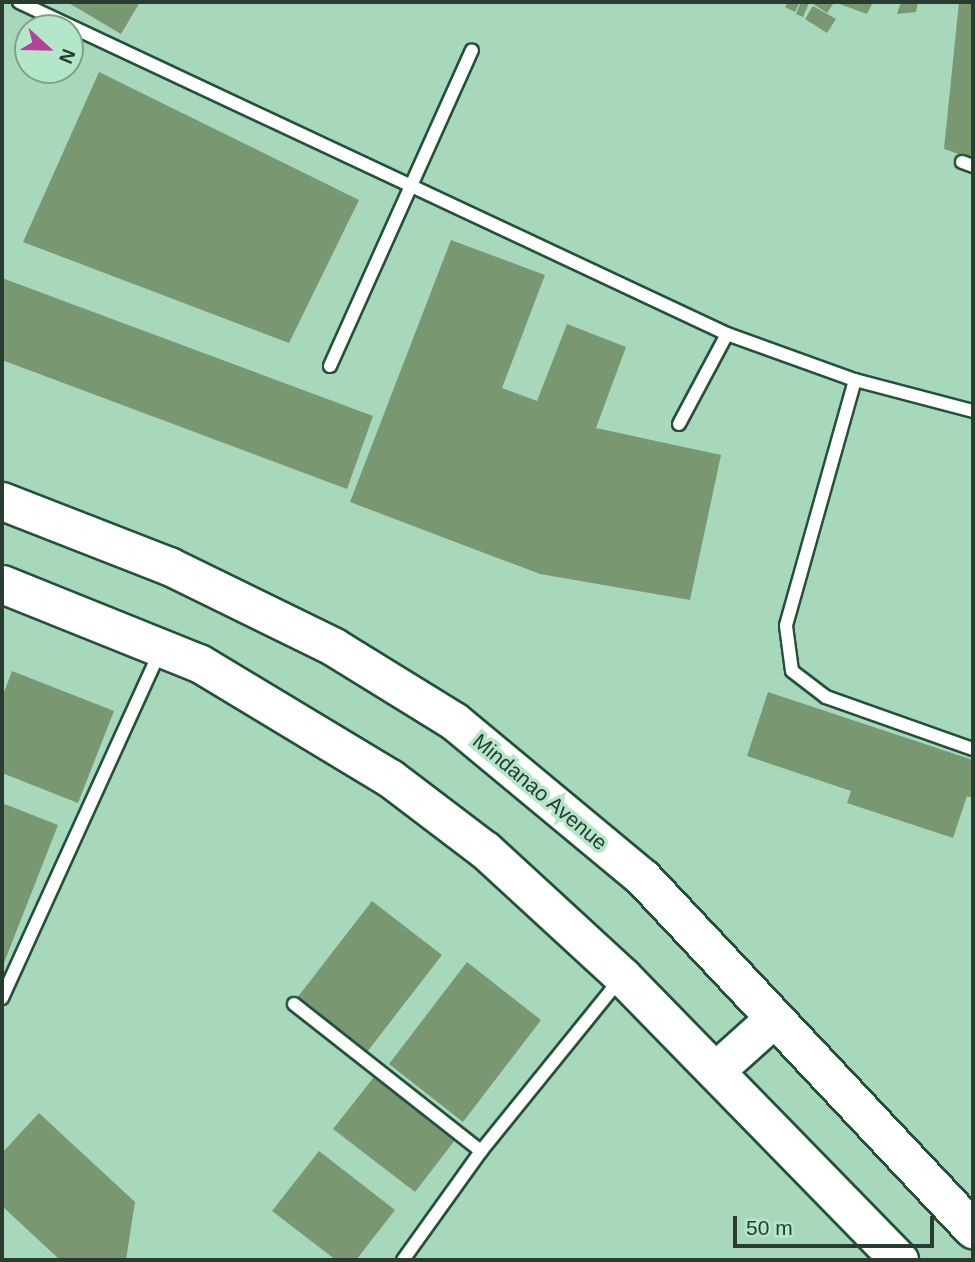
<!DOCTYPE html>
<style>
body{margin:0}
#map{position:relative;width:975px;height:1262px;overflow:hidden;background:#a7d8bc;font-family:Helvetica,sans-serif}
div>[style]{position:absolute}
[style*='--x']{left:calc(var(--x)*1px);top:calc(var(--y)*1px);width:calc(var(--w)*1px);rotate:calc(var(--a)*1deg)}
.building>*{inset:0;background:#799771}
.roads{filter:drop-shadow(2px 0 #23513a) drop-shadow(-2px 0 #23513a) drop-shadow(0 2px #23513a) drop-shadow(0 -2px #23513a)}
.lane>*{height:12px;margin:-6px;padding:0 6px;transform-origin:6px;border-radius:6px;background:#fff}
.primary>*{height:37px;margin:-18.5px;padding:0 18.5px;transform-origin:18.5px;border-radius:18.5px;background:#fff}
span{translate:-50% -50%;white-space:nowrap;text-align:center;line-height:1.15;-webkit-text-stroke:7px #b4e6c9;paint-order:stroke}
.street-label{font-size:21px;color:#283c30}
.frame{position:absolute;inset:0;border:4px solid #283c30;pointer-events:none}
.north{position:absolute;left:14px;top:14px;width:70px;height:70px;box-sizing:border-box;background:#b4e6c9;border:2px solid #7ca28c;border-radius:50%;rotate:112deg;font-size:19px;font-weight:700;line-height:28px;text-align:center;color:#283c30}
.north::after{content:'';display:block;margin:auto;width:24px;height:32px;background:#b64198;clip-path:polygon(50% 0,100% 100%,50% 72%,0 100%)}
.scale{position:absolute;left:733px;top:1216px;width:201px;height:32px;box-sizing:border-box;border:4px solid #283c30;border-top:0;padding-left:9px;font-size:21px;line-height:24px;white-space:nowrap;color:#283c30;-webkit-text-stroke:5px #b4e6c9;paint-order:stroke}
</style>
<div id="map">
<div class="building">
<i style="clip-path:polygon(67px 2px,140px 2px,121px 34px)"></i>
<i style="clip-path:polygon(788px 2px,800px 2px,795px 12px,785px 7px)"></i>
<i style="clip-path:polygon(801px 2px,809px 3px,803px 17px,796px 14px)"></i>
<i style="clip-path:polygon(810px 2px,831px 2px,833px 4px,827px 13px)"></i>
<i style="clip-path:polygon(834px 2px,873px 2px,867px 14px)"></i>
<i style="clip-path:polygon(901px 2px,918px 2px,916px 12px,897px 14px)"></i>
<i style="clip-path:polygon(959px 2px,973px 2px,973px 159px,944px 149px)"></i>
<i style="clip-path:polygon(813px 6px,836px 19px,827px 33px,805px 19px)"></i>
<i style="clip-path:polygon(99px 72px,359px 200px,289px 343px,23px 242px)"></i>
<i style="clip-path:polygon(451px 240px,545px 275px,502px 388px,537px 401px,567px 324px,626px 347px,596px 428px,721px 455px,690px 600px,540px 574px,350px 502px)"></i>
<i style="clip-path:polygon(2px 278px,373px 416px,347px 489px,2px 360px)"></i>
<i style="clip-path:polygon(12px 671px,114px 711px,78px 803px,2px 773px,2px 698px)"></i>
<i style="clip-path:polygon(768px 692px,973px 760px,973px 798px,967px 796px,953px 838px,847px 803px,851px 791px,747px 756px)"></i>
<i style="clip-path:polygon(2px 803px,58px 825px,2px 968px)"></i>
<i style="clip-path:polygon(372px 901px,442px 955px,367px 1052px,297px 998px)"></i>
<i style="clip-path:polygon(467px 962px,541px 1020px,463px 1122px,389px 1064px)"></i>
<i style="clip-path:polygon(374px 1077px,455px 1140px,415px 1192px,333px 1129px)"></i>
<i style="clip-path:polygon(39px 1113px,135px 1202px,126px 1260px,60px 1260px,2px 1206px,2px 1153px)"></i>
<i style="clip-path:polygon(319px 1151px,395px 1210px,356px 1260px,336px 1260px,272px 1211px)"></i>
</div>
<div class="roads">
<div class="lane">
<i style="--x:19;--y:2;--w:782;--a:25.12"></i>
<i style="--x:727;--y:334;--w:136;--a:19.8"></i>
<i style="--x:855;--y:380;--w:122;--a:14.7"></i>
<i style="--x:962;--y:162;--w:12;--a:20"></i>
<i style="--x:330;--y:366;--w:346;--a:-65.8"></i>
<i style="--x:855;--y:380;--w:255;--a:105.7"></i>
<i style="--x:786;--y:626;--w:45;--a:82.4"></i>
<i style="--x:792;--y:671;--w:43;--a:37.4"></i>
<i style="--x:826;--y:697;--w:156;--a:19.5"></i>
<i style="--x:679;--y:424;--w:102;--a:-61.9"></i>
<i style="--x:2;--y:998;--w:384;--a:-65.5"></i>
<i style="--x:294;--y:1004;--w:238;--a:38.2"></i>
<i style="--x:403;--y:1260;--w:134;--a:-54.4"></i>
<i style="--x:481;--y:1151;--w:223;--a:-51"></i>
</div>
<div class="primary">
<i style="--x:2;--y:501;--w:179;--a:21.3"></i>
<i style="--x:169;--y:566;--w:184;--a:26.1"></i>
<i style="--x:334;--y:647;--w:141;--a:31.7"></i>
<i style="--x:454;--y:721;--w:246;--a:39.7"></i>
<i style="--x:643;--y:878;--w:482;--a:46.8"></i>
<i style="--x:2;--y:584;--w:212;--a:21.9"></i>
<i style="--x:199;--y:663;--w:223;--a:31.1"></i>
<i style="--x:390;--y:778;--w:119;--a:37.2"></i>
<i style="--x:485;--y:850;--w:186;--a:42.6"></i>
<i style="--x:622;--y:976;--w:397;--a:45.7"></i>
<i style="--x:715;--y:1071;--w:79;--a:-41.9"></i>
</div>
</div>
<div class="street-label">
<span style="left:540px;top:792px;rotate:40deg">Mindanao Avenue</span>
</div>
<div class="frame"></div>
<div class="north">N</div>
<div class="scale">50 m</div>
</div>
